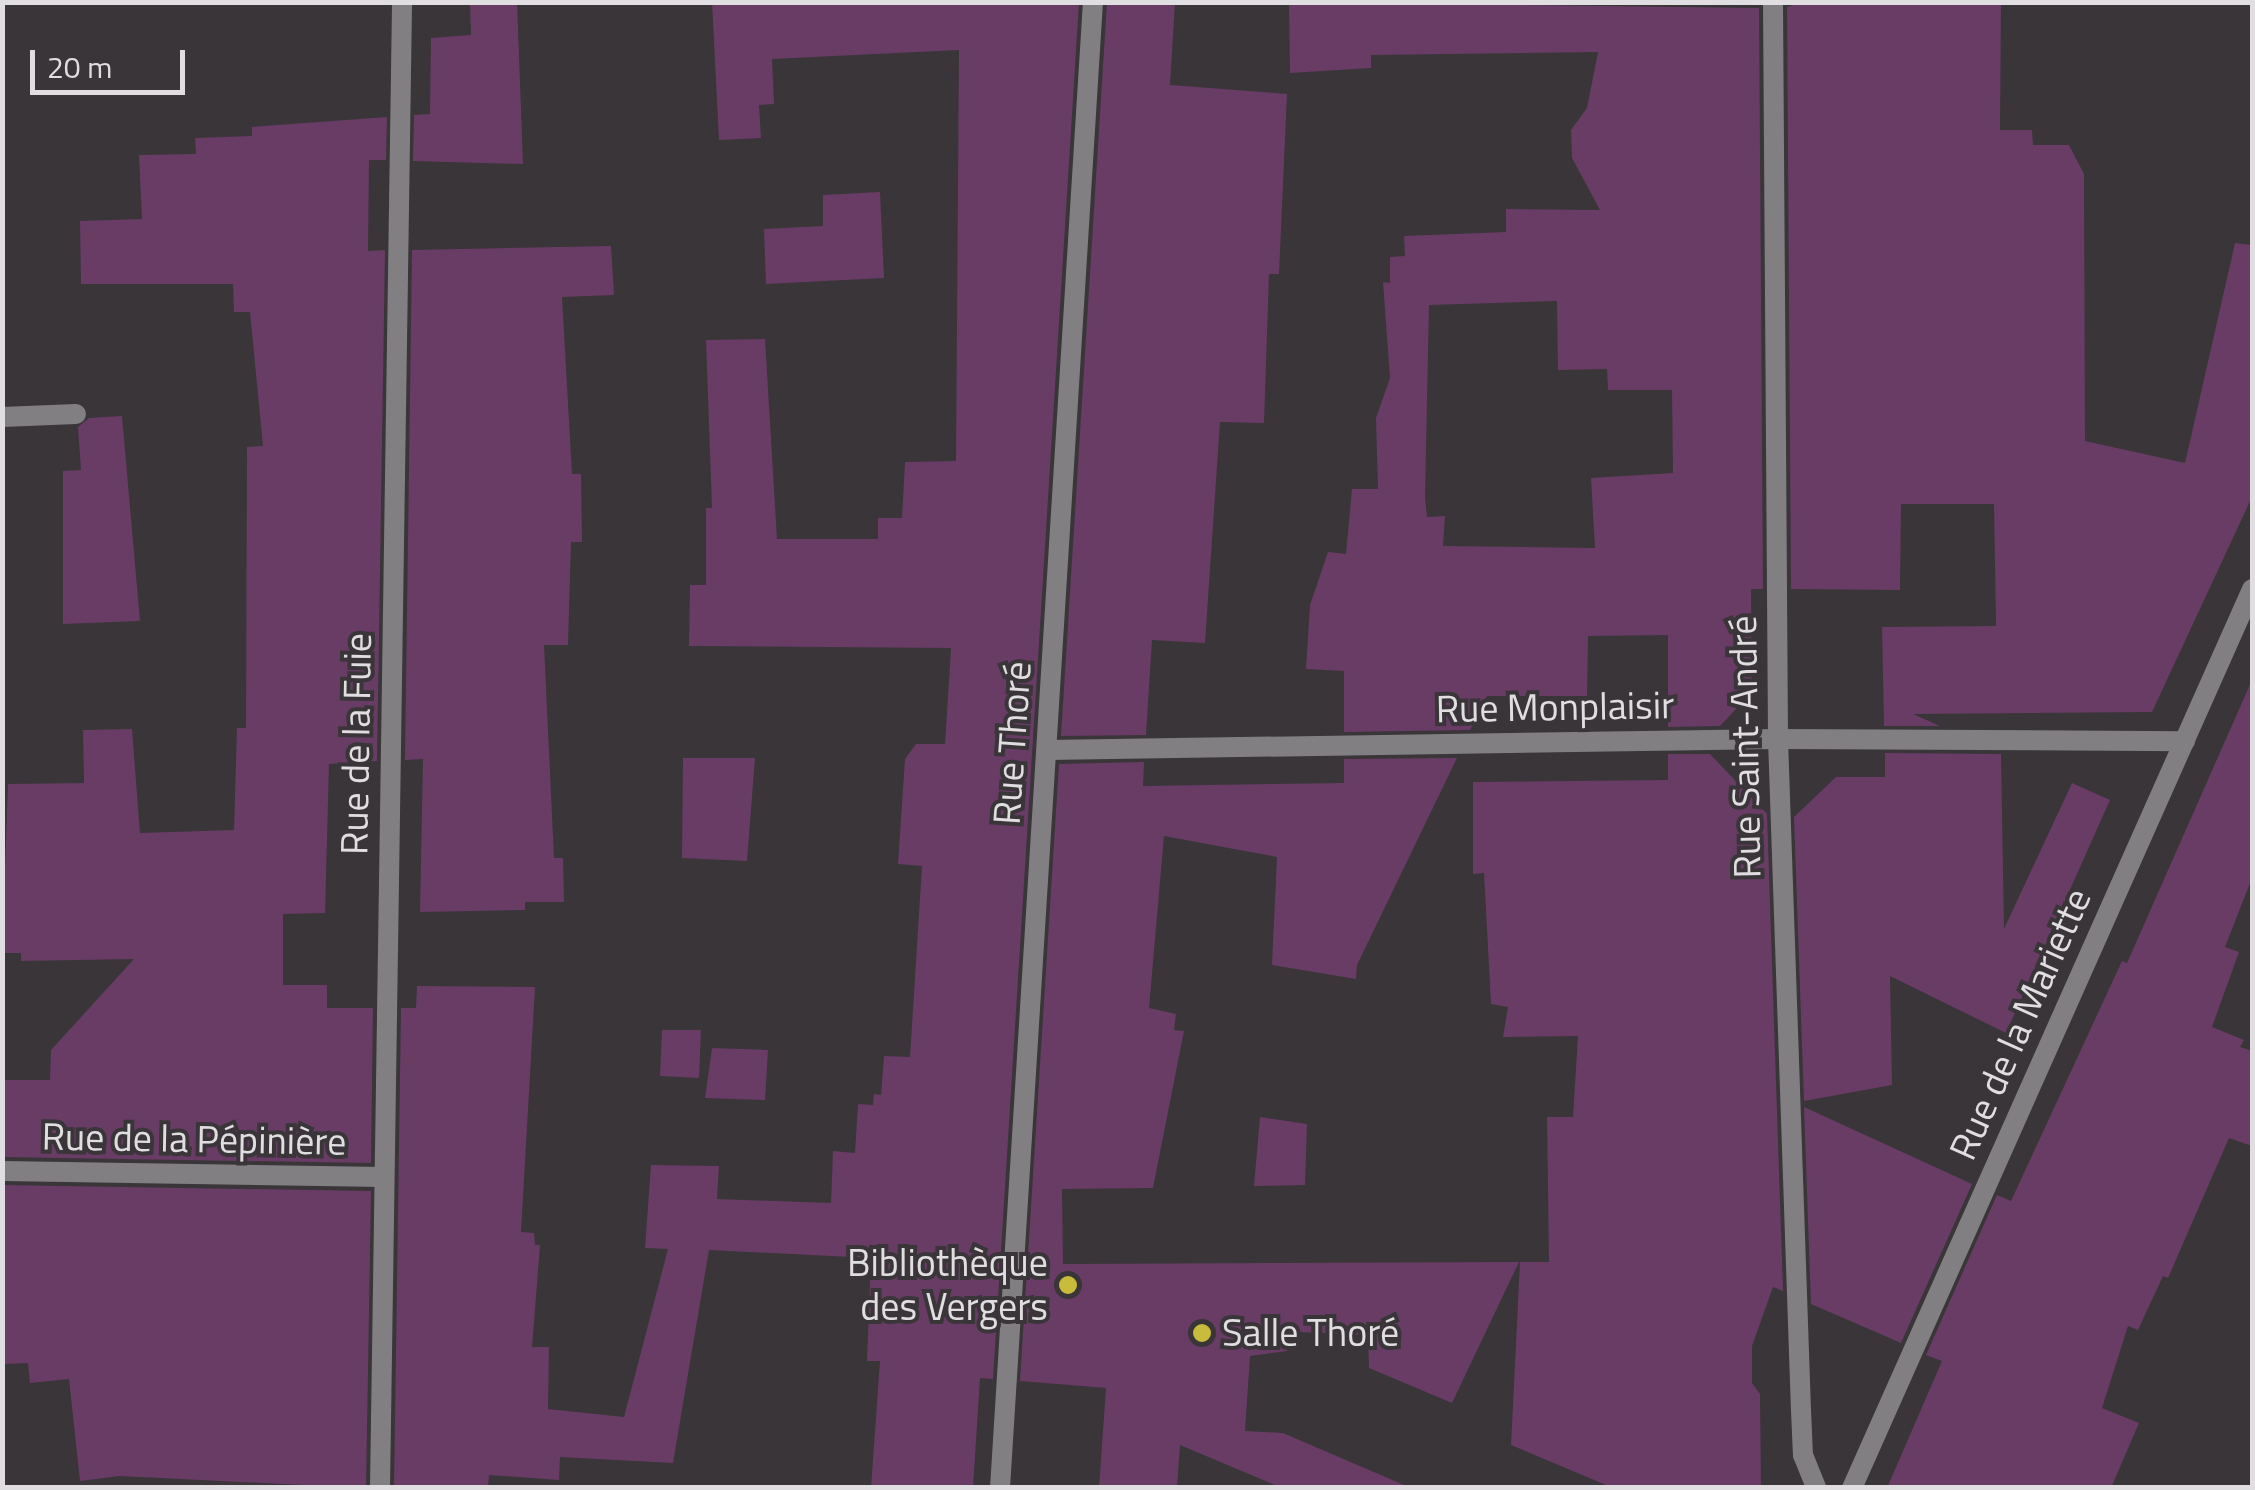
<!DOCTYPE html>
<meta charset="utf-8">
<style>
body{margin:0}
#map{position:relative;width:2255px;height:1490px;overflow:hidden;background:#393539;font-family:"Titillium Web",sans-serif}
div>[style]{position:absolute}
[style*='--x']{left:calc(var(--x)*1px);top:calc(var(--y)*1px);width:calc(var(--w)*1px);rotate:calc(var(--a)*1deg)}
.building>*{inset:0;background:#683c65}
.service>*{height:20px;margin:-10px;padding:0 10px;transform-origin:10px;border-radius:10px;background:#827f82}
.minor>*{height:20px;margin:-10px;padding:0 10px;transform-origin:10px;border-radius:10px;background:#827f82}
.dots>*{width:28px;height:28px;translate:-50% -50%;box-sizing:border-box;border:5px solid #393539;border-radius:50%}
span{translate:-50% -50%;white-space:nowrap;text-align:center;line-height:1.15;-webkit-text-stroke:8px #393539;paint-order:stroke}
.street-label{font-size:38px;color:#e1dee1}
.poi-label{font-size:38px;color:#e1dee1}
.right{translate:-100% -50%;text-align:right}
.left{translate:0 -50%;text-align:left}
.frame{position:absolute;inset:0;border:5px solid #e1dee1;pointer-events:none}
.scale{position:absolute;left:30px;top:50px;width:155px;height:45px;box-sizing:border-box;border:5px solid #e1dee1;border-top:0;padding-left:12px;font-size:30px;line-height:35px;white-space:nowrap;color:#e1dee1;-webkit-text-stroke:8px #393539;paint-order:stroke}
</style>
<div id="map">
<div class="building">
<i style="clip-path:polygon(470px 2px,517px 2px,523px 164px,413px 161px,414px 115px,430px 114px,431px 38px,471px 35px)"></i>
<i style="clip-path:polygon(712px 2px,1079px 2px,993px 1379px,980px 1378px,973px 1488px,871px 1488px,880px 1361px,867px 1361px,871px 1258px,709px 1250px,673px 1463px,560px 1457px,559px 1480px,489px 1475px,488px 1488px,394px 1488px,401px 1008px,416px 1008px,417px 986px,535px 987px,521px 1232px,534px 1233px,535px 1245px,540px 1245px,532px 1347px,549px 1347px,548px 1409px,624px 1417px,668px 1249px,645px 1248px,651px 1165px,719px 1166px,717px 1199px,831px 1203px,833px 1151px,855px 1153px,858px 1104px,873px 1105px,874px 1094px,881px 1095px,884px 1056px,910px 1057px,922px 866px,898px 864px,905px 759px,916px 744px,945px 744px,951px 648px,689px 646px,690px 585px,706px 585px,706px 508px,712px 508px,706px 340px,765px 339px,777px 539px,878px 539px,878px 518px,902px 518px,905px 462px,956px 461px,959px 50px,772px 59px,774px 104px,759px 105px,761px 138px,719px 140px)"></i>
<i style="clip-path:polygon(1107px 2px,1175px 2px,1170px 85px,1287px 94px,1279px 274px,1269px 274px,1264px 423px,1220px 422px,1205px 643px,1152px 640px,1146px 735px,1061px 736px)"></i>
<i style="clip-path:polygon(evenodd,1289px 2px,1759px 8px,1763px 589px,1751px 589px,1752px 692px,1720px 726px,1668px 727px,1668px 635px,1588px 636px,1587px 696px,1487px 696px,1470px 730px,1344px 732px,1344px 671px,1306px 669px,1310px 605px,1328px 552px,1346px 554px,1352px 489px,1378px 489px,1376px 418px,1390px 378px,1383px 282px,1390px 283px,1390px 257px,1405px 256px,1404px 236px,1506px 232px,1506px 209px,1600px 210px,1572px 158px,1571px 130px,1587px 108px,1598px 52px,1371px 55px,1371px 68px,1290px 73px,1289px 2px,1557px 301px,1558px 370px,1607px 369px,1608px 390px,1672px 390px,1673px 473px,1591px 478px,1595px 548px,1443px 546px,1445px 516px,1427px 517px,1425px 497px,1429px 305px,1557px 301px)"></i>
<i style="clip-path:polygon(1803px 2px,2001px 2px,2000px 130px,2032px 130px,2033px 145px,2069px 145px,2084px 174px,2085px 441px,2185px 463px,2235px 243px,2252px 245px,2252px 497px,2152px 712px,1913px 714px,1940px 726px,1884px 726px,1882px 627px,1996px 626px,1994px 504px,1901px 504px,1900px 590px,1791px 589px,1787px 7px)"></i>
<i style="clip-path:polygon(387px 117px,386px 160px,369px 160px,368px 251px,385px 250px,377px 761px,329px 764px,325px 913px,283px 914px,283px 985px,327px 985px,327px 1008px,373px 1008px,371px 1163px,2px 1157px,2px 1080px,50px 1080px,51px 1050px,134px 959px,21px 961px,21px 953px,2px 953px,8px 784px,84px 783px,83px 730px,132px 729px,140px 833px,234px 830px,237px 728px,246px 728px,247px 447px,263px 446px,250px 312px,234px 312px,233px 284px,81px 284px,80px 221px,142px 219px,139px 155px,196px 154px,195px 138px,252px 136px,252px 127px)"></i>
<i style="clip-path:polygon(880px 192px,884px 278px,766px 284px,764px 229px,823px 226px,823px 195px)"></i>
<i style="clip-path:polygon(611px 246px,614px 295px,562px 297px,572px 474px,581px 474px,582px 542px,571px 542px,568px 645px,544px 645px,554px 858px,563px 858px,564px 902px,525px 902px,525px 910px,420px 912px,423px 759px,405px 760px,412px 250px)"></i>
<i style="clip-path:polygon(122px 416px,140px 621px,63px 624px,63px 471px,81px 470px,78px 427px,89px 418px)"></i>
<i style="clip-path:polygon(2252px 680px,2252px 878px,2225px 947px,2239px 952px,2212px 1027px,2244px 1040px,2240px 1047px,2252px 1051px,2252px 1146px,2229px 1138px,2168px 1278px,2163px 1276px,2138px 1330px,2128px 1326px,2102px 1408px,2139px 1423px,2111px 1488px,1887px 1488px,1942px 1361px,1926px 1355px,1997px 1195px,2011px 1201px,2122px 961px,2127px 963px)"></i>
<i style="clip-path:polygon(1885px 753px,2001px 754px,2004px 929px,2072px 783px,2110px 800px,2006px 1033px,1890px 976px,1892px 1085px,1804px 1101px,1794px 817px,1836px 777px,1885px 777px)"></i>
<i style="clip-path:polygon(1668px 754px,1710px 754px,1767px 814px,1783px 1291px,1773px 1287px,1752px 1346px,1752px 1383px,1760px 1394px,1761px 1487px,1613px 1488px,1511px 1445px,1520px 1262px,1549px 1262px,1547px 1117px,1573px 1117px,1578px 1036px,1503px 1037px,1508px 1007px,1491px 1004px,1484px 873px,1473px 874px,1473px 782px,1668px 780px)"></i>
<i style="clip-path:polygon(683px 758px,755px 758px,747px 861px,682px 858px)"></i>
<i style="clip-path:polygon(1457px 758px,1357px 965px,1356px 979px,1272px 965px,1277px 857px,1164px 836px,1149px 1008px,1176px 1014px,1174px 1030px,1184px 1031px,1153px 1188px,1062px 1189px,1063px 1264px,1519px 1262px,1452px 1403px,1369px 1368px,1368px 1335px,1298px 1332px,1287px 1351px,1250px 1356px,1245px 1431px,1283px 1433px,1411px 1488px,1282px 1488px,1180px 1445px,1177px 1488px,1099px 1488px,1106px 1388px,1020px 1381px,1059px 764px,1144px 762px,1143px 786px,1344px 783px,1344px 759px)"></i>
<i style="clip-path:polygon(662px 1030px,701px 1030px,699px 1078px,660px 1076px)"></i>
<i style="clip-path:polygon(712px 1048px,768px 1050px,765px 1100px,705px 1098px)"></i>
<i style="clip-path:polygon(1804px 1107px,1972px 1184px,1901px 1343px,1811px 1304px)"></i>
<i style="clip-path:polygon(1260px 1117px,1307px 1124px,1305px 1185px,1254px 1186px)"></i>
<i style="clip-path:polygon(2px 1185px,371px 1191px,366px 1488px,120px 1476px,80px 1481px,69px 1379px,30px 1383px,28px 1363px,2px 1364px)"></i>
</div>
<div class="service">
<i style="--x:2;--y:417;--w:74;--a:-2.3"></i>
</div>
<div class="minor">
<i style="--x:1773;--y:2;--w:737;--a:89.61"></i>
<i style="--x:1778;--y:739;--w:671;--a:88.04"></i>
<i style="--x:1801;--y:1410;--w:45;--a:87.5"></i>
<i style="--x:1803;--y:1455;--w:35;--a:68"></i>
<i style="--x:1047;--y:750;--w:731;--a:-0.86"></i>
<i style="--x:1778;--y:739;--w:407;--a:0.3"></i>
<i style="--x:2;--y:1171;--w:382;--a:0.9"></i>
<i style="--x:380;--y:1488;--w:1486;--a:-89.15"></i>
<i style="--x:1000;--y:1488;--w:1489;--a:-86.42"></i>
<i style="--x:1852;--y:1488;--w:984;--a:-66.01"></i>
</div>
<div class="dots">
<i style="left:1068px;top:1285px;background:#c9bb3b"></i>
<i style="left:1202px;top:1333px;background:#c9bb3b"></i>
</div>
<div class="street-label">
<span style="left:1555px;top:707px;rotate:-1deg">Rue Monplaisir</span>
<span style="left:1012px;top:743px;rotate:-86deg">Rue Thoré</span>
<span style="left:356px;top:744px;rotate:-89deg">Rue de la Fuie</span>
<span style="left:1745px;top:747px;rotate:-91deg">Rue Saint-André</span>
<span style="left:2020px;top:1024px;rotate:-66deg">Rue de la Mariette</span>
<span style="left:194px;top:1139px;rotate:1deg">Rue de la Pépinière</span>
</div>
<div class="poi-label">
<span class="right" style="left:1048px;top:1285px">Bibliothèque<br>des Vergers</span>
<span class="left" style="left:1222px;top:1333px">Salle Thoré</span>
</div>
<div class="frame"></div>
<div class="scale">20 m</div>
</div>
